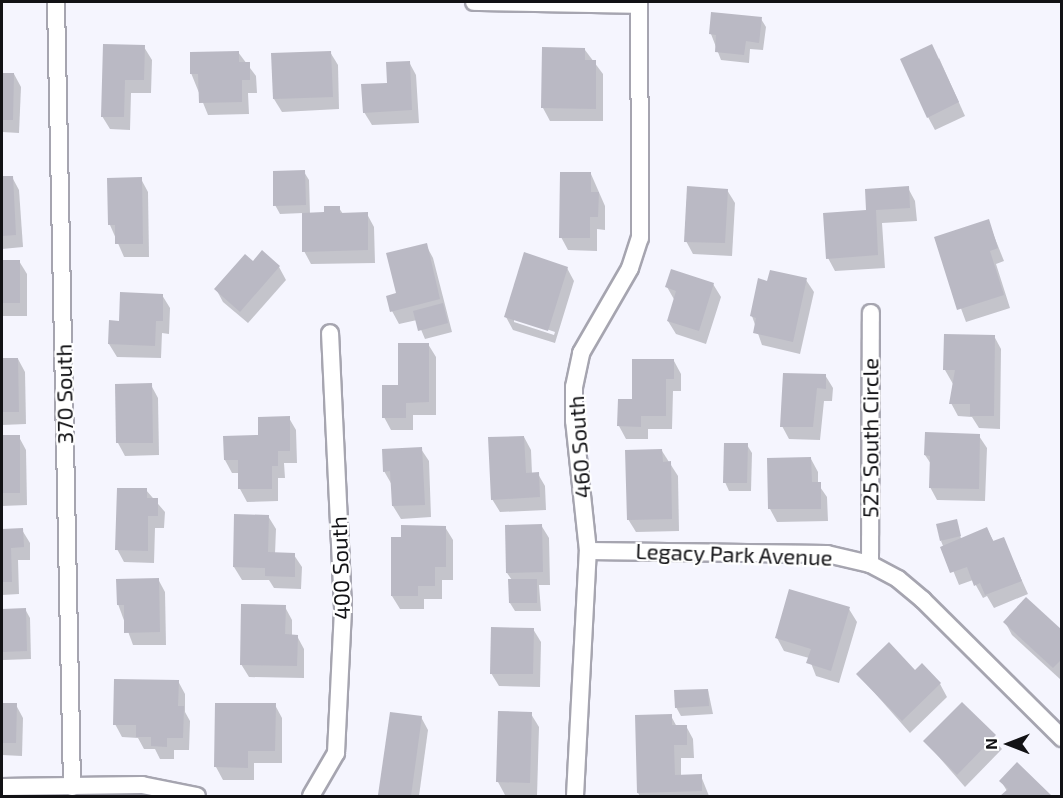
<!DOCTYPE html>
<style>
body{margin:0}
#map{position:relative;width:1063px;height:798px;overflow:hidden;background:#f5f5fe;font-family:"Exo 2",sans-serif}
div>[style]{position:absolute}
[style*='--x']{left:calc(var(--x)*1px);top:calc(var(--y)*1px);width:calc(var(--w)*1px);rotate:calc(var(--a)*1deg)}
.shadow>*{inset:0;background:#0003}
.building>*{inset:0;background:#bab9c4}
.roads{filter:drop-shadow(2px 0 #a6a5b0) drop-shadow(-2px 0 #a6a5b0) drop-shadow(0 2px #a6a5b0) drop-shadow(0 -2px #a6a5b0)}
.street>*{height:16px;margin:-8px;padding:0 8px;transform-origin:8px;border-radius:8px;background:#fff}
span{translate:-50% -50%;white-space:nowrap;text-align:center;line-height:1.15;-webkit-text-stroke:4.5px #fff;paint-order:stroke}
.street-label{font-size:22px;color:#121215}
.frame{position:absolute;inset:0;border:3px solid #121215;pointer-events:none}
.north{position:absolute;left:979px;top:714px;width:60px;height:60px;-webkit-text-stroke:4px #fff;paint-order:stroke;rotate:270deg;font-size:16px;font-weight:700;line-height:24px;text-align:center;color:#121215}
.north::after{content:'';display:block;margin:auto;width:21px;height:27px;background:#121215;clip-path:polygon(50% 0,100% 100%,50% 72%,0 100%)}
</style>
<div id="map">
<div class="shadow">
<i style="clip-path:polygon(761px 19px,766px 27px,763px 50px,750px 49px,749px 63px,721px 60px,711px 34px)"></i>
<i style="clip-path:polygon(144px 47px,152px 60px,151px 93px,131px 93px,130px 130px,110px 129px,102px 116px)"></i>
<i style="clip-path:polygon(585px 50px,603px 74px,603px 121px,550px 121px,543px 108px)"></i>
<i style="clip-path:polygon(238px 52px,256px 76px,257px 93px,248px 93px,249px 114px,208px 115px,191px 73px)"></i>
<i style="clip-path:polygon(330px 52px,338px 65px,339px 109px,282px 112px,274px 99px)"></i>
<i style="clip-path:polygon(939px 58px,965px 116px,935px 130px,928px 117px)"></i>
<i style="clip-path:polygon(409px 62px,416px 75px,419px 123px,372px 125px,364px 112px)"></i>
<i style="clip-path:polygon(2px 74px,14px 74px,21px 87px,19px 133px,2px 132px)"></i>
<i style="clip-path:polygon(304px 172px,309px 180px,310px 214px,326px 214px,339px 208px,343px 214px,367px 214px,374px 227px,375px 263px,311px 264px,304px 251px,303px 213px,280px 214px,275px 205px)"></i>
<i style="clip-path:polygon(591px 174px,605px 206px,605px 230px,597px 229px,597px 251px,568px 250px,561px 237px)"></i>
<i style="clip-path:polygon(12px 177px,19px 190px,23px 247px,2px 249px,2px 178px)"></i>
<i style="clip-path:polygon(141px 179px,148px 192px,149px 257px,124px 257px,110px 225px)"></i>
<i style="clip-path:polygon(908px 188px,915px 201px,917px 221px,882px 223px,885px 268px,835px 271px,828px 258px,868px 212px)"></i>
<i style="clip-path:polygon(727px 190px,735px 203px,732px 256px,693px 254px,686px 241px)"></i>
<i style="clip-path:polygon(988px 221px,1004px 261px,996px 264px,1010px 308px,966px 322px,935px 238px)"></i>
<i style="clip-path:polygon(426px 245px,433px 258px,452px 332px,425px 339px,417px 320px,399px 324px,392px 311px)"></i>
<i style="clip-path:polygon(2px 261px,19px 261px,27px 274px,27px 316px,2px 316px)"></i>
<i style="clip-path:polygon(253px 263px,279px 267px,286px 280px,248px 323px,223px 302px,216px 289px)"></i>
<i style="clip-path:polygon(evenodd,567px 268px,574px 281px,555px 343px,513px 330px,506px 317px,567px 268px,514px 318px,555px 332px,554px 335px,514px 322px,514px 318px)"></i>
<i style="clip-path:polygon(806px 280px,814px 292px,800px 354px,762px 345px,752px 316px,769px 282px)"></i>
<i style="clip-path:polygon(713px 284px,721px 297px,706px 344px,676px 334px,668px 321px,675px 301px,667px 287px)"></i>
<i style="clip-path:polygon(162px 295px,170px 308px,169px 334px,162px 333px,161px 358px,117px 357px,109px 344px,110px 322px,120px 322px)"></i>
<i style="clip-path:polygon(994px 336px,1001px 349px,1000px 429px,979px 428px,972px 417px,958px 416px,951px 403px,953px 384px,945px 370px)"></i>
<i style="clip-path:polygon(428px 344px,436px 357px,436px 415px,413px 415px,413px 430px,391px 430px,384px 417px,399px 386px)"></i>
<i style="clip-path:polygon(18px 359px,25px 372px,26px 424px,2px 425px,2px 360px)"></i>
<i style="clip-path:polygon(674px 361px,681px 374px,681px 391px,673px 391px,672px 429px,648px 429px,648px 439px,626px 439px,619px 426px,633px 401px)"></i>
<i style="clip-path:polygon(825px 375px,833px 388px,832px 401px,824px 401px,820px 440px,789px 439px,782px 426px)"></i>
<i style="clip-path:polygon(151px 385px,158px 398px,159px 455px,125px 456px,118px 443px)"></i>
<i style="clip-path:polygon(289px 418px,296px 430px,297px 463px,284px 463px,285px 478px,278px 478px,278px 501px,247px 502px,240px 489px,240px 473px,232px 473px,225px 460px)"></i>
<i style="clip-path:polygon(979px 436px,987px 448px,985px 501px,937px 500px,930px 487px,931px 464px,925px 455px)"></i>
<i style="clip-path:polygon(2px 437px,19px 437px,26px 450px,27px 505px,2px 506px)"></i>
<i style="clip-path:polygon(524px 437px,531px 450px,532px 474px,538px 474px,545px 486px,546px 510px,500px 512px,492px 499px)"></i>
<i style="clip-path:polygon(747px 445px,752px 453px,751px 491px,729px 491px,725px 482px)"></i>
<i style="clip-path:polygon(421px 449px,429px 461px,431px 517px,401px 519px,393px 506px,392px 485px,384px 471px)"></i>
<i style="clip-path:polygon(662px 451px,678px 476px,679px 531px,636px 532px,628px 519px)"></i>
<i style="clip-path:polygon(811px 459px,818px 472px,818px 484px,827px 497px,828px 521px,777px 522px,770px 509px)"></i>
<i style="clip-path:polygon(146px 490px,165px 512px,164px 528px,155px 528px,154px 563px,124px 562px,117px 549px)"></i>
<i style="clip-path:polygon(268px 516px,276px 529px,275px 554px,294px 555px,302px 567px,301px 589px,274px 588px,269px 580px,242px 580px,234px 567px)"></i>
<i style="clip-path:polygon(541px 525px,549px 538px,550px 585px,539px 585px,541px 611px,515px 611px,510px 603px,512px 580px,507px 573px)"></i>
<i style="clip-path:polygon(958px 525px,961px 539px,987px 529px,994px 542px,1003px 539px,1028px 594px,994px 608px,987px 596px,983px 598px,973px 580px,959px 585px,941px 541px)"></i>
<i style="clip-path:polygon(445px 527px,453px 540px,453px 580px,442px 580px,442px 599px,424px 599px,424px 609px,400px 609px,392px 596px)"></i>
<i style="clip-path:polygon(2px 530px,22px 530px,30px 543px,30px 560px,18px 560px,19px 594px,2px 595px)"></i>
<i style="clip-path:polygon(158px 579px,165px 592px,166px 645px,133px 645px,118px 604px)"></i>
<i style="clip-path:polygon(285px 607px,292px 620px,292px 636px,297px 636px,304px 649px,304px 678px,249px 677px,241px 664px)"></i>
<i style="clip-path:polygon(25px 609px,30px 618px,31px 659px,3px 660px,2px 610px)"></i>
<i style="clip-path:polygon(849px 609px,857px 622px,839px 683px,816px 676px,809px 658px,784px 651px,777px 638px)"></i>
<i style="clip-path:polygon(1005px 622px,1062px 632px,1061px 680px,1012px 635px)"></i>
<i style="clip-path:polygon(533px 629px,541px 642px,540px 687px,499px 686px,491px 673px)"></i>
<i style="clip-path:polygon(915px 672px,940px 684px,947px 697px,910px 733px,858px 674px)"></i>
<i style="clip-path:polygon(178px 681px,185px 694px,185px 712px,190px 721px,189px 750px,174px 750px,174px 759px,160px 759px,155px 749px,144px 749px,138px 738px,122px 737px,115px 724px)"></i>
<i style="clip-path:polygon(708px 690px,713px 714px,681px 716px,676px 707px)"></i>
<i style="clip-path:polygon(2px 704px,16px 705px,23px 718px,22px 756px,2px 755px)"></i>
<i style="clip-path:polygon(962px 704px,1002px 749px,965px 787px,925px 741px)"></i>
<i style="clip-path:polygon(275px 705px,282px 718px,282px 763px,254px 763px,254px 780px,223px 780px,216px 767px)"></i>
<i style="clip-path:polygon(391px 713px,421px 717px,428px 730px,419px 796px,380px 795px)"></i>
<i style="clip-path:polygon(531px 714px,539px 727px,537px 796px,505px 795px,498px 782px)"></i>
<i style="clip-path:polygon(671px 716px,677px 727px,686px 726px,693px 739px,694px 758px,681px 758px,681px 776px,701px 776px,709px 796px,640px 796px,638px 793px)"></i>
<i style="clip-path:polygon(1017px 764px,1050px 796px,1002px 796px,1007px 791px,1001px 781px)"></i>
</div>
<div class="building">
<i style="clip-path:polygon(711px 12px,762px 17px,759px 43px,746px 41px,744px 55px,715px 52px,716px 35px,709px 34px)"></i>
<i style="clip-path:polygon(103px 44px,145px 45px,144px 80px,125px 80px,124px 117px,101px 117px)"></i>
<i style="clip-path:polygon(932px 44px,959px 102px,927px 118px,900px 59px)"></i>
<i style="clip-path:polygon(542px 47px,585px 48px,585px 60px,596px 60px,596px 109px,541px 108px)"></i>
<i style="clip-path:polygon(239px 51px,239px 62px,250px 62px,250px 80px,242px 80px,242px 102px,199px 103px,198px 74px,190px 74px,190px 52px)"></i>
<i style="clip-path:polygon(331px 51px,333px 97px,273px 99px,271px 53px)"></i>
<i style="clip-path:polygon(410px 61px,412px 110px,363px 113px,361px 84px,387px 83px,386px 62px)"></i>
<i style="clip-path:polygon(2px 73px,14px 73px,13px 120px,2px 120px)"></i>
<i style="clip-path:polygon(305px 170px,306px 205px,273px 206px,273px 171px)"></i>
<i style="clip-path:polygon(560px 172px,591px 172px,591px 192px,599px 192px,598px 217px,590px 217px,590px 238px,559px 238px)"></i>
<i style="clip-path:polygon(2px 176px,13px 176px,16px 235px,2px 236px)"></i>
<i style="clip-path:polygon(142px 177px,143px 244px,115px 244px,115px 225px,108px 225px,107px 178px)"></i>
<i style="clip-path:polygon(687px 186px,728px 189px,725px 243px,684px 242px)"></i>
<i style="clip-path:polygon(909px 186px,910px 208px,876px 210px,878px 255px,826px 259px,823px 213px,866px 210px,865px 189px)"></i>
<i style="clip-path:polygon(324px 206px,340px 206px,340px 213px,368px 212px,368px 250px,302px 252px,302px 213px,324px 212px)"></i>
<i style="clip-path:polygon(989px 219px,998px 248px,990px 251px,1004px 295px,957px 310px,934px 237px)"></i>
<i style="clip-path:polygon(427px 243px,440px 299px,390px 312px,386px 296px,396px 293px,386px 253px)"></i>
<i style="clip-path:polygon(262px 250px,280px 266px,240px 312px,214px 289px,245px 254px,253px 261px)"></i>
<i style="clip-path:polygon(524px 252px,568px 267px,548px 331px,504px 317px)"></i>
<i style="clip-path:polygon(2px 260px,20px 260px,20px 303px,2px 303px)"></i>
<i style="clip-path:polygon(671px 269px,714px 283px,699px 331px,667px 321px,676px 291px,665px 287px)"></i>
<i style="clip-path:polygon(770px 270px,807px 278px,793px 342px,753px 333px,756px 318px,750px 316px,758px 278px,767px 281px)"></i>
<i style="clip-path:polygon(120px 292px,163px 294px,163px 321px,156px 321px,155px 346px,108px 344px,109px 320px,119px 321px)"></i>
<i style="clip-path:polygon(443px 303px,448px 323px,418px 331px,413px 311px)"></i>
<i style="clip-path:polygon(944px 334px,995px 335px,994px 416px,970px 416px,970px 404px,949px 404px,955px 370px,943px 370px)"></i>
<i style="clip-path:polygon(398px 343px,429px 343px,429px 402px,406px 403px,406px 418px,382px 418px,382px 385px,398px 385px)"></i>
<i style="clip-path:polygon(2px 358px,18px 358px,19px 412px,2px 412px)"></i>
<i style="clip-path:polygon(632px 359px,674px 359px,674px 379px,666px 379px,666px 416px,641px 416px,641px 427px,617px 426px,618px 399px,632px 399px)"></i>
<i style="clip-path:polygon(783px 373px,826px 374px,826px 389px,817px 388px,813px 427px,780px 427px)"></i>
<i style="clip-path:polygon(152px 383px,153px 443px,116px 443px,115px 384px)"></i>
<i style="clip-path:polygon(290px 416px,290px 451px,278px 451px,278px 466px,272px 466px,272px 489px,238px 489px,238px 460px,224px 460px,223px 436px,258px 435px,258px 417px)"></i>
<i style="clip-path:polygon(925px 432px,980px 434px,979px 489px,929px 488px,930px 456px,924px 455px)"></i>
<i style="clip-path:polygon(2px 435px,20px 435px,20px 493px,2px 493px)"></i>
<i style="clip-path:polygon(524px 436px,526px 473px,539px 472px,540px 497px,491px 500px,488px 437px)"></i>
<i style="clip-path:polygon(724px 443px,748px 443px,747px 483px,723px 483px)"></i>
<i style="clip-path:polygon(422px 447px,425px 505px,392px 506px,390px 471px,383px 472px,382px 449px)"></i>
<i style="clip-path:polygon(662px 449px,663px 462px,671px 461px,672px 519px,627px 520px,625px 450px)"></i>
<i style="clip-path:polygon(811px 457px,812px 482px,821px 482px,821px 509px,768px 509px,767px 458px)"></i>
<i style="clip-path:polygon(117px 488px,147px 488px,147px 498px,158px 498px,158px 516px,148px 516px,148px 551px,115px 550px)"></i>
<i style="clip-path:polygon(234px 514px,269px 515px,268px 552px,295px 553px,295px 577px,265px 576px,265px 568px,233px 567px)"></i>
<i style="clip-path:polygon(957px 519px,961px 536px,940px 541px,936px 524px)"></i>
<i style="clip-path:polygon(542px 524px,543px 572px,506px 573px,505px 525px)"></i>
<i style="clip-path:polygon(401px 525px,446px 526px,446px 567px,435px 567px,435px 586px,418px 586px,418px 596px,391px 596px,391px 537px,401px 537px)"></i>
<i style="clip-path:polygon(987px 527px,993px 541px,1004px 537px,1022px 581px,985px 595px,980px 583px,974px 586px,967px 567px,950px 573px,940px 547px)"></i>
<i style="clip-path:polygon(23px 528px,24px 547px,11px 548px,12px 582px,2px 582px,2px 529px)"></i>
<i style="clip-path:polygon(159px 578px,160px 632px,124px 633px,124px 605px,117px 605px,116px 579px)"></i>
<i style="clip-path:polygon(508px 579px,537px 579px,537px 603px,509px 603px)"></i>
<i style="clip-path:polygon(789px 589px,850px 607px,831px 671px,806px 663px,811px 649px,775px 638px)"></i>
<i style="clip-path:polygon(1026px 597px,1062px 630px,1062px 659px,1053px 668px,1003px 622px)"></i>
<i style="clip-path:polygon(241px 604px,286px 605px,285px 634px,298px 635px,297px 666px,240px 665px)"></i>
<i style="clip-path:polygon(26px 608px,27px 651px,2px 652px,2px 609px)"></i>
<i style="clip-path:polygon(491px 627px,534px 628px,533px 674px,490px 674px)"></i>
<i style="clip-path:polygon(889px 642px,915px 670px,922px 663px,941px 683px,902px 721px,856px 674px)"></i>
<i style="clip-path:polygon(114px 679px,179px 680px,178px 706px,184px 706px,183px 738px,167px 738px,167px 747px,151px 746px,151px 737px,136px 737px,136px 725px,113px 725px)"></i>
<i style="clip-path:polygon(708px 689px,709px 706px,675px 708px,674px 690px)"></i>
<i style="clip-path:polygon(962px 702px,996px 735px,957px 775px,923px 741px)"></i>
<i style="clip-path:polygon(2px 703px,17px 703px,16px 743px,2px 743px)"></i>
<i style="clip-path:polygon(215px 703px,276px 703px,275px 751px,248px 751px,248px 768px,214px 767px)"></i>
<i style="clip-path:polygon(498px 711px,532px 712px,530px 783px,496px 782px)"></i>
<i style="clip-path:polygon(390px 712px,422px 716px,411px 796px,378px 795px)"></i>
<i style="clip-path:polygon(672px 714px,672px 725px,687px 725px,687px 745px,674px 745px,675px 775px,702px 774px,702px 791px,637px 793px,635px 715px)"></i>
<i style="clip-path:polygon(1017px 762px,1052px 796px,1000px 796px,1008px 789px,999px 781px)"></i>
</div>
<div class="roads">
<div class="street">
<i style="--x:56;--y:2;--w:785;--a:88.83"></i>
<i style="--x:474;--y:2;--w:165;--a:1"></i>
<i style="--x:588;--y:551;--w:239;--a:0.7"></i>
<i style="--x:827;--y:554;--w:44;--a:13.1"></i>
<i style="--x:870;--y:564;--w:32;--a:28"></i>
<i style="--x:898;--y:579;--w:33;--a:40"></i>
<i style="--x:923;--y:600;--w:196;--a:44.8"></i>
<i style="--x:870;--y:564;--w:251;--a:-89.8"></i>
<i style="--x:2;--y:787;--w:140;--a:-0.8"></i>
<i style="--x:142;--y:785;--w:56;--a:11.3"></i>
<i style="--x:311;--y:796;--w:50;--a:-59.8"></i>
<i style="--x:336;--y:753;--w:145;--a:-87.2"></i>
<i style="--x:343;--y:608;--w:275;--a:-92.7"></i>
<i style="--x:575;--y:796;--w:245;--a:-87"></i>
<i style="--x:588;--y:551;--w:131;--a:-96.1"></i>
<i style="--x:574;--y:421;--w:34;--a:-90"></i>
<i style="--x:574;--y:387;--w:35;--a:-78"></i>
<i style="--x:581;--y:353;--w:98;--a:-60"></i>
<i style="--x:630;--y:268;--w:32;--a:-72"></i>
<i style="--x:640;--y:238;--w:236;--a:-90.2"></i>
</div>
</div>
<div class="street-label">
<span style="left:64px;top:394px;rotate:-91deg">370 South</span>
<span style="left:870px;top:438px;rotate:-90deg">525 South Circle</span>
<span style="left:579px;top:447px;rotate:-94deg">460 South</span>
<span style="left:734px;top:554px;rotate:2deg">Legacy Park Avenue</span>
<span style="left:340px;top:568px;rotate:-92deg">400 South</span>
</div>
<div class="frame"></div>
<div class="north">N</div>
</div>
